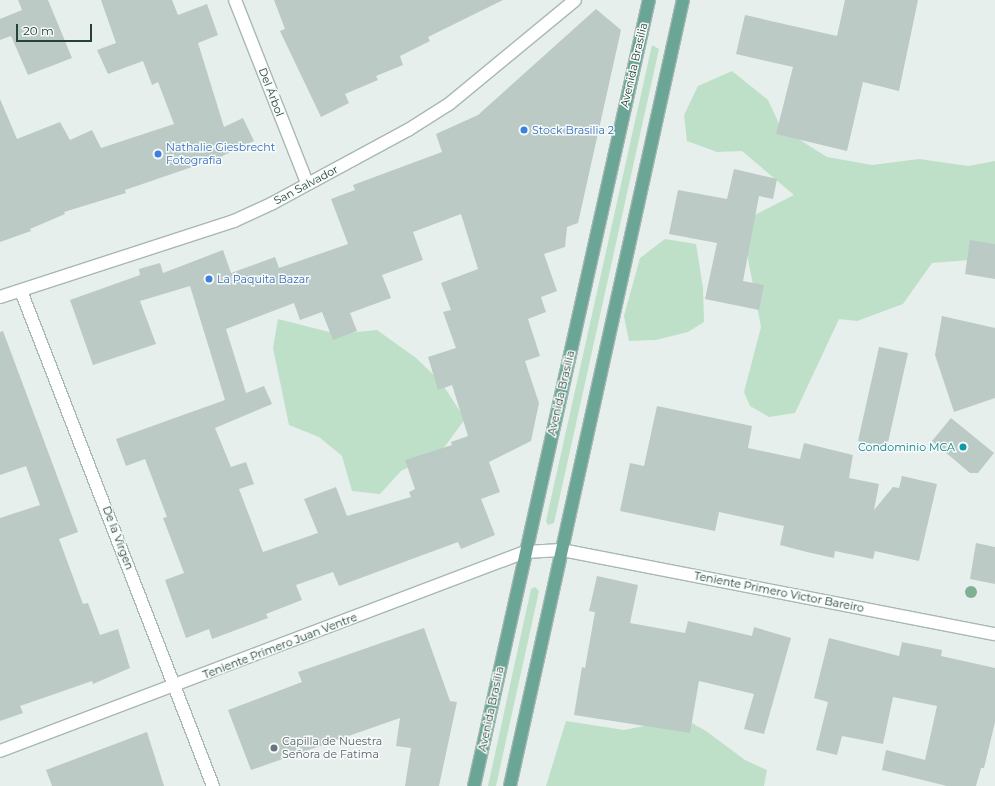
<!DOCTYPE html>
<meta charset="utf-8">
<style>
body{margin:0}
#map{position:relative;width:995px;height:786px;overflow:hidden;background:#e6efeb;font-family:Montserrat,sans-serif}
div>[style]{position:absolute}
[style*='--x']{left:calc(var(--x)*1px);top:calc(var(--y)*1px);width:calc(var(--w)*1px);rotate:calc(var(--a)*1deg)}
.green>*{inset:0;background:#bfe0c8}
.building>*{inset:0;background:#bbcac4}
.roads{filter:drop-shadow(1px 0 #a8b8b2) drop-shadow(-1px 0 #a8b8b2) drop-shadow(0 1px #a8b8b2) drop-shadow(0 -1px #a8b8b2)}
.street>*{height:12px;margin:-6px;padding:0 6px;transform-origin:6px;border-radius:6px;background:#fff}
.primary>*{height:12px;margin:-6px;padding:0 6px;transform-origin:6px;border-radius:6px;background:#6aa596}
.trees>*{width:12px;height:12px;margin:-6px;border-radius:50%;background:#80af93}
.dots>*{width:11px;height:11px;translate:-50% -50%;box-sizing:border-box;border:2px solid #f7fbf9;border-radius:50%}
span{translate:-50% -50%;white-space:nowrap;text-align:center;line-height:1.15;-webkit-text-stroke:3px #f7fbf9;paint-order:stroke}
.street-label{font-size:11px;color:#24423a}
.shop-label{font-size:11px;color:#366cbe}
.left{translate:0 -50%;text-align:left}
.culture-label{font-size:11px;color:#0d838f}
.right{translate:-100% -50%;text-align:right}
.worship-label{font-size:11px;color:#5b616d}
.scale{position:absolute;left:16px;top:24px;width:76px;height:18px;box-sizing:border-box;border:2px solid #24423a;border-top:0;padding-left:5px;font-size:12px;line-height:14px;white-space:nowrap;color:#24423a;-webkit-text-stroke:3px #f7fbf9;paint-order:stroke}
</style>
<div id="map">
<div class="green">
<i style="clip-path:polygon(652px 45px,659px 49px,554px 523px,548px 525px,546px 521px)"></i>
<i style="clip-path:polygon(732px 71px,768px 100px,781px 128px,827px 157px,872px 165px,919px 159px,968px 166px,995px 161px,995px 258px,932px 263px,903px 304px,857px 321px,839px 319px,795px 413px,769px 417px,750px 406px,744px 392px,761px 327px,741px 222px,794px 195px,742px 151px,717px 152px,687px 141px,684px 115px,698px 86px)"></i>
<i style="clip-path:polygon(665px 239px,696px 244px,703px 288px,704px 322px,688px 332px,656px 340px,629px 341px,624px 316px,640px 258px)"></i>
<i style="clip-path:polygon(278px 319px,337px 334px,377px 330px,416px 358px,441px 382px,465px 419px,443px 449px,401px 471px,380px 494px,352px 491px,342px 456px,319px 437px,289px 425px,273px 348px)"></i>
<i style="clip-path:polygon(535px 587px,539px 591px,496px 786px,488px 786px,531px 589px)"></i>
<i style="clip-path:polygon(683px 718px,706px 731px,745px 760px,767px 770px,764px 786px,546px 786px,566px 721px,624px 730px)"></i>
</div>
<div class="building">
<i style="clip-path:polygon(18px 0,48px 0,72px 58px,28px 75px,11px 36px,0 40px,0 19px,22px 10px)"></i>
<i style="clip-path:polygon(101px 0,172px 0,178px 15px,207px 4px,218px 35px,198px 43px,224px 127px,243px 118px,254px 141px,218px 158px,194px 163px,195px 166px,125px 190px,126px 193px,64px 212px,65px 214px,30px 229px,31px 231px,0 242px,0 99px,17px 139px,60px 122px,70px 140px,92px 130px,101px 148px,174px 124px,158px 82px,152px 85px,143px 61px,108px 74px,97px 50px,116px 43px)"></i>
<i style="clip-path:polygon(274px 0,503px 0,428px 37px,430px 41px,400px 56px,403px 65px,376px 76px,378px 80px,345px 94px,349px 103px,321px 117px,280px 31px,285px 29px)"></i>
<i style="clip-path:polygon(845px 0,918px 0,899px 91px,863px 82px,847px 151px,776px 134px,793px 67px,736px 54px,745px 15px,837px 36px)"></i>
<i style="clip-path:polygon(evenodd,596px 9px,621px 30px,578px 223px,567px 227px,565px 247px,544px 254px,557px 291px,541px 297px,546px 312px,528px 319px,540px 356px,525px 361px,539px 403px,531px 441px,489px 462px,500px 492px,481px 499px,495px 535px,461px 549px,458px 542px,339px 586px,333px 572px,296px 585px,302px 600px,266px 614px,268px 618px,212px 639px,209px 629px,186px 638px,165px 580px,184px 573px,163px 518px,167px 517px,145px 459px,126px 466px,116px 439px,225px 400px,190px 286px,140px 301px,156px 344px,93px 365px,70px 300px,140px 275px,139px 269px,160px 263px,163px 273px,223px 250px,231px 273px,275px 257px,279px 268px,348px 244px,331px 199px,355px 190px,353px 185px,442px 152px,436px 134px,478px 115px,596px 9px,461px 214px,478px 269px,441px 283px,451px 310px,443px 312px,456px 348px,428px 357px,438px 390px,452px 385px,468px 436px,451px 442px,452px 445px,405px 460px,415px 489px,409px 492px,411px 497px,347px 516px,336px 487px,304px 499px,318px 533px,263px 552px,239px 489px,254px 484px,246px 462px,231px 467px,215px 428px,272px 404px,264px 386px,246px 393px,226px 329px,294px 303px,300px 320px,322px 312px,333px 340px,357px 331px,350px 313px,391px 298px,382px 275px,423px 260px,413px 232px,461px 214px)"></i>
<i style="clip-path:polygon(734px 169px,777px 179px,773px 199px,759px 196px,743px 281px,764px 285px,759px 310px,705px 299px,717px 243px,669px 234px,678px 190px,727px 199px)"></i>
<i style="clip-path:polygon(970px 240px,995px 244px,995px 279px,965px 274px)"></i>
<i style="clip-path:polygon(942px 316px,995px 328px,995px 398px,954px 412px,935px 355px)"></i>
<i style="clip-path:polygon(3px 331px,78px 532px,59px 539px,83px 604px,88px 603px,100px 635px,118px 629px,130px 668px,93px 684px,92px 681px,20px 706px,23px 713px,0 721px,0 518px,40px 505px,26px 466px,0 475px,0 332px)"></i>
<i style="clip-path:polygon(879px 347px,908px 353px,887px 447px,858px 441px)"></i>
<i style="clip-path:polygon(657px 406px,752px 426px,748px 448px,800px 459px,804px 443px,853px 455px,849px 478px,879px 484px,874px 510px,893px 487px,899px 488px,902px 476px,937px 484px,919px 561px,875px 551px,873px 559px,835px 551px,834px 558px,811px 553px,780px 545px,784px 526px,719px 512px,715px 531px,620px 511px,630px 463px,644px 466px)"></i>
<i style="clip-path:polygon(951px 418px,994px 453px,978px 473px,970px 473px,932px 441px)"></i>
<i style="clip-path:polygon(976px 543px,995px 547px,995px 584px,970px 579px)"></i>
<i style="clip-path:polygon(597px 576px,638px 585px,630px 623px,685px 633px,688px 621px,752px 636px,754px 627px,791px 638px,764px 734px,744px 729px,754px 694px,699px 681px,690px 733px,574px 715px,582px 667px,585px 668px,595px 612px,589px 611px)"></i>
<i style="clip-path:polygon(424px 628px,450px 701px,457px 702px,439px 786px,405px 786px,411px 748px,396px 746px,400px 718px,251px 770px,228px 710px,302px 682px,298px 672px)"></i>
<i style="clip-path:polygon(829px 638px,899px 656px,902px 642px,942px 650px,941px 656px,995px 668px,995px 722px,984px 768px,981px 768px,976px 786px,947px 786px,882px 770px,886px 750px,925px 760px,937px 706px,893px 697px,883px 744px,842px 736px,837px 755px,816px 750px,828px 702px,814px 698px)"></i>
<i style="clip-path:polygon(147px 732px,164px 786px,52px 786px,46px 770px)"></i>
</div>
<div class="roads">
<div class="street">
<i style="--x:235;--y:0;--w:197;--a:68.5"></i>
<i style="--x:21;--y:291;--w:531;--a:68.8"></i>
<i style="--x:0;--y:297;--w:246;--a:-18"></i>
<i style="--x:234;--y:221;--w:41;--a:-24.7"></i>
<i style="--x:271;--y:204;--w:156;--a:-28.4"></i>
<i style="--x:408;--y:130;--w:49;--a:-32.4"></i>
<i style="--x:449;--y:104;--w:163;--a:-39.5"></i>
<i style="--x:0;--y:751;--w:561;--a:-20.76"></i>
<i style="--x:525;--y:552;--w:37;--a:-3"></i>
<i style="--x:562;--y:550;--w:441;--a:11"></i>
</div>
<div class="primary">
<i style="--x:474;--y:786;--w:805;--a:-77.45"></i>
<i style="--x:510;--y:786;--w:805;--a:-77.59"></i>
</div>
</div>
<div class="trees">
<i style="left:971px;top:592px"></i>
</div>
<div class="dots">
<i style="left:524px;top:130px;background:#3f7fe0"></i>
<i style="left:158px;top:154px;background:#3f7fe0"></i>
<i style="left:209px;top:279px;background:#3f7fe0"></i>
<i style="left:963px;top:447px;background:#0f9aa8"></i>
<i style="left:274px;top:748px;background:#6b7280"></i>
</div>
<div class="street-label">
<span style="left:634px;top:65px;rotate:-77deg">Avenida Brasilia</span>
<span style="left:271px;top:92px;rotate:69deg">Del Árbol</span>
<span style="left:306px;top:185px;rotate:-28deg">San Salvador</span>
<span style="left:561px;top:393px;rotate:-77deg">Avenida Brasilia</span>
<span style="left:118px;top:538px;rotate:69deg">De la Virgen</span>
<span style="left:779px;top:592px;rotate:11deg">Teniente Primero Victor Bareiro</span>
<span style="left:280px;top:646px;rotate:-21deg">Teniente Primero Juan Ventre</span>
<span style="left:491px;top:709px;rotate:-78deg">Avenida Brasilia</span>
</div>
<div class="shop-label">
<span class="left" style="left:532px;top:130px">Stock Brasilia 2</span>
<span class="left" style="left:166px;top:154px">Nathalie Giesbrecht<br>Fotografia</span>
<span class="left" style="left:217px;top:279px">La Paquita Bazar</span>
</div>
<div class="culture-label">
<span class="right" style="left:955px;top:447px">Condominio MCA</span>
</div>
<div class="worship-label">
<span class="left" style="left:282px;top:748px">Capilla de Nuestra<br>Señora de Fatima</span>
</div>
<div class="scale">20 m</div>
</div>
